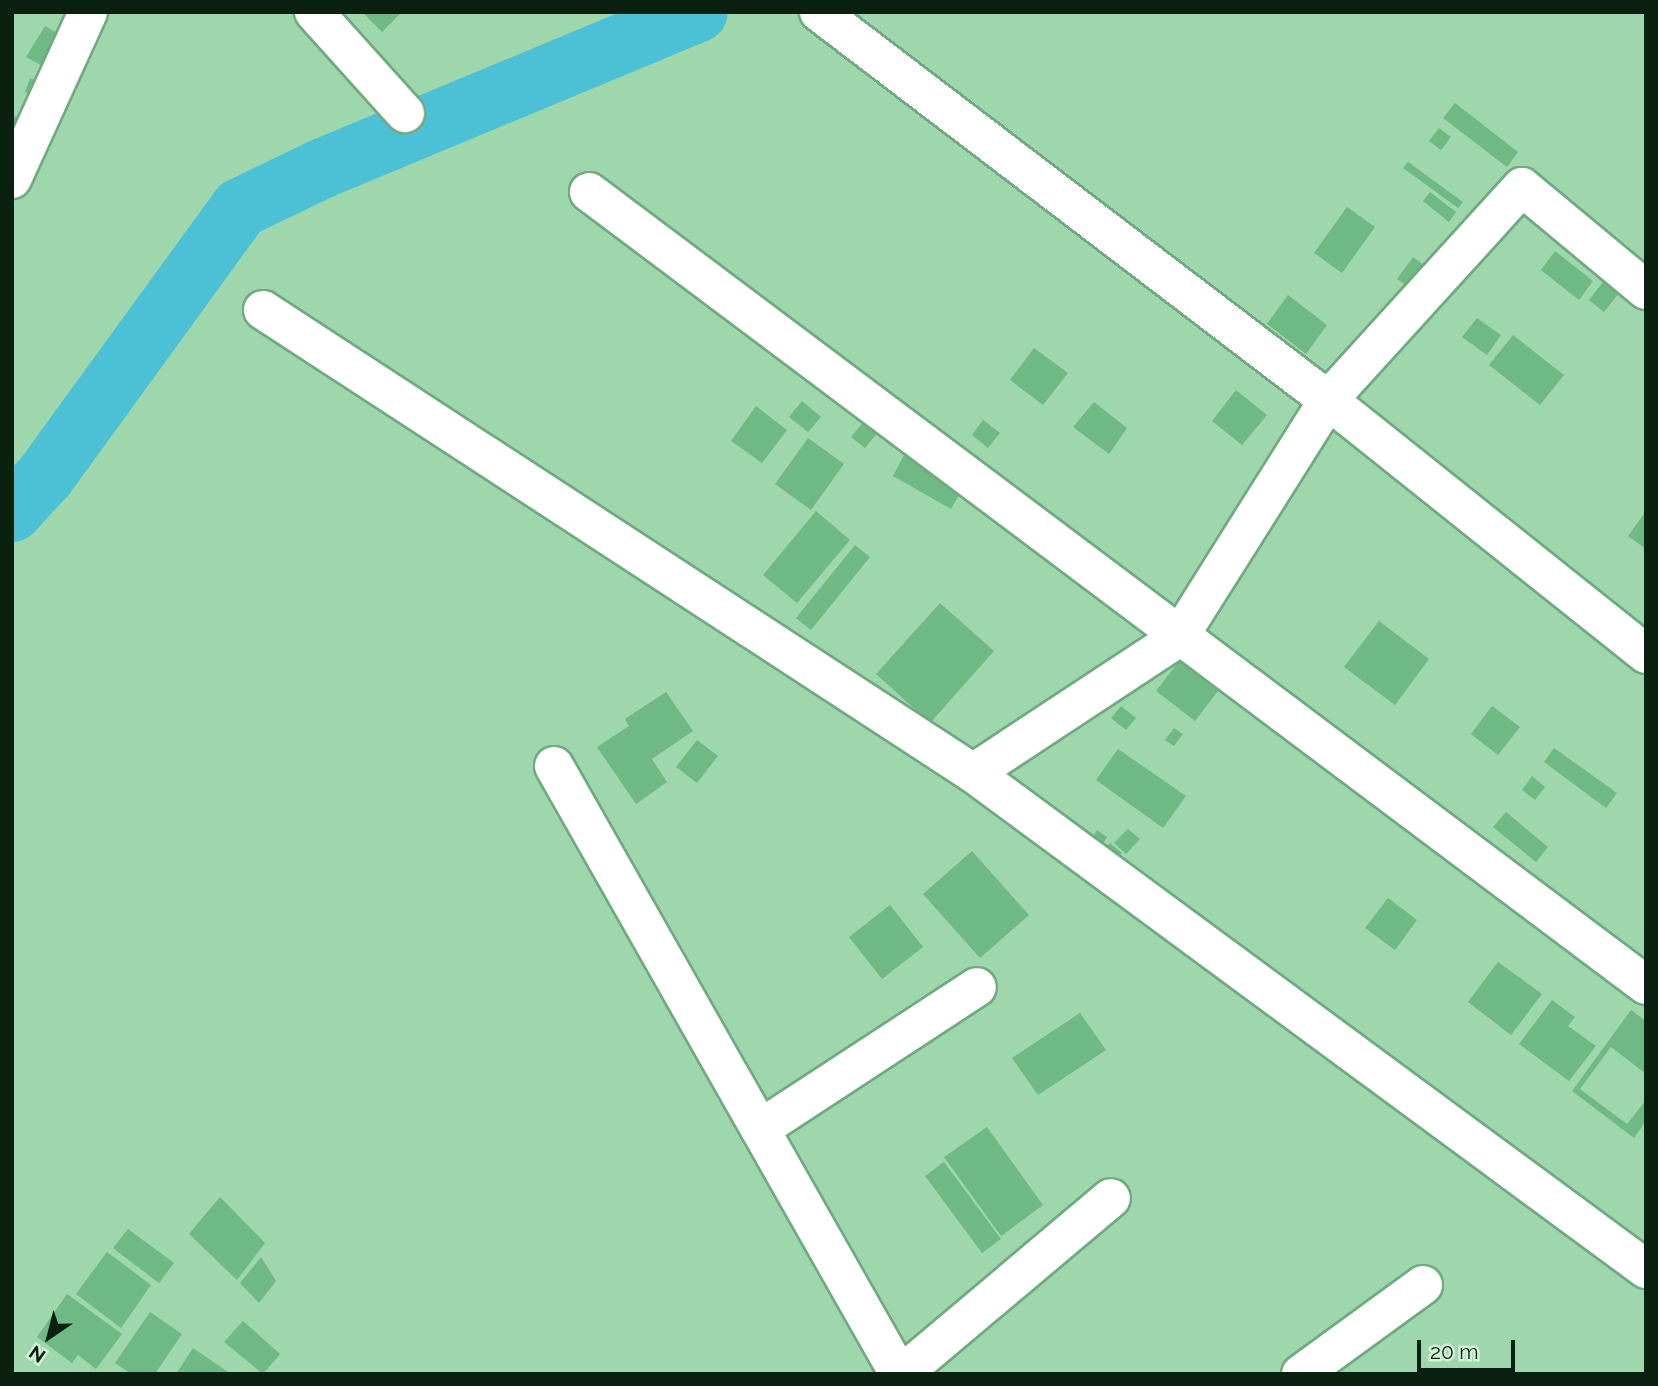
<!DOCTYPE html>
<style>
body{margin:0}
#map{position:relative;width:1658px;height:1386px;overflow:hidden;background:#9dd7ab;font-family:Raleway,sans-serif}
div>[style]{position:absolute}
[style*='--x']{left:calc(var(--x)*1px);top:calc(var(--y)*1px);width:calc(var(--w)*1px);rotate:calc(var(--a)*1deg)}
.river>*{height:60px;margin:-30px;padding:0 30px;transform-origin:30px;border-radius:30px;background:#4cc1d6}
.building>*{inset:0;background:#6fb984}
.roads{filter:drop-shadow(2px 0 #71aa80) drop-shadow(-2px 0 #71aa80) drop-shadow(0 2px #71aa80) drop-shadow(0 -2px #71aa80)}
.minor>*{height:38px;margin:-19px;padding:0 19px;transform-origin:19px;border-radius:19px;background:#fff}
span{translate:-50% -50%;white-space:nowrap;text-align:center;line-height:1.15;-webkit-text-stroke:7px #d3f0d9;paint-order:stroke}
.frame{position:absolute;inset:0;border:14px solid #0a2111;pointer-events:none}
.north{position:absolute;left:14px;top:1302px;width:70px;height:70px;-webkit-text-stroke:5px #d3f0d9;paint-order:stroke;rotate:215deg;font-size:19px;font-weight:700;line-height:28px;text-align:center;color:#0a2111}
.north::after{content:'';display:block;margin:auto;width:24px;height:32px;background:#0a2111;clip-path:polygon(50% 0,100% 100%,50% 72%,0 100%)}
.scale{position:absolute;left:1417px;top:1340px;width:98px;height:32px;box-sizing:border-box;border:4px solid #0a2111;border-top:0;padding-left:9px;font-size:21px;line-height:24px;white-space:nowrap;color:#0a2111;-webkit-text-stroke:5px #d3f0d9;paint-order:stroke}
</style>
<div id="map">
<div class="river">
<i style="--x:12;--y:512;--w:50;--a:-47.4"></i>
<i style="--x:46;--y:475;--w:330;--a:-54"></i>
<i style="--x:240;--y:208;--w:90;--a:-25.7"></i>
<i style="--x:321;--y:169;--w:408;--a:-22.6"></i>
</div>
<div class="building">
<i style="clip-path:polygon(362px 12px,402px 12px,382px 32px)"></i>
<i style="clip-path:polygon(45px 26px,64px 37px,46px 68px,26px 57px)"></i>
<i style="clip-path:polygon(30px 78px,39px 82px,34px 95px,25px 92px)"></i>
<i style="clip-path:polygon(1455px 103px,1518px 152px,1507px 167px,1443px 118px)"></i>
<i style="clip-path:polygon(12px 115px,21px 119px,12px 132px)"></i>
<i style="clip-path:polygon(1439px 128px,1451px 137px,1441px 150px,1429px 141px)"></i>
<i style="clip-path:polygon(1408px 162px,1463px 202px,1458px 208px,1403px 168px)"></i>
<i style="clip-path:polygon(1430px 192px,1456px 212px,1449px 222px,1423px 201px)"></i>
<i style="clip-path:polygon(1347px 207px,1375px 227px,1342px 273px,1314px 253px)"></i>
<i style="clip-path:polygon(1555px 251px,1593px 281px,1579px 300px,1541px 270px)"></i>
<i style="clip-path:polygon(1413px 257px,1428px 268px,1412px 289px,1397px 279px)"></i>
<i style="clip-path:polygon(1611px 272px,1626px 284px,1604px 312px,1589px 300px)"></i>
<i style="clip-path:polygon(1288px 295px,1327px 325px,1306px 354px,1267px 324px)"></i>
<i style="clip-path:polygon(1477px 318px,1501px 335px,1487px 355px,1462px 337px)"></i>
<i style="clip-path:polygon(1513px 335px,1564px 375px,1540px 405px,1489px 365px)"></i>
<i style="clip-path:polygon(1034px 348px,1068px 373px,1043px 405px,1010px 380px)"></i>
<i style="clip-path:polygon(1236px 390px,1267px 415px,1242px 445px,1212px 421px)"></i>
<i style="clip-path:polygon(802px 401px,821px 417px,808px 432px,789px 417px)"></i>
<i style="clip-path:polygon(1094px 402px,1127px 428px,1109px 454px,1073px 427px)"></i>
<i style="clip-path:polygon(756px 406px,787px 430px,762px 463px,731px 441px)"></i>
<i style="clip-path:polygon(983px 420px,1000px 433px,988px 448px,972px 435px)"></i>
<i style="clip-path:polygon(864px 421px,878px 432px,865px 448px,851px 437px)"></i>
<i style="clip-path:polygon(808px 438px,844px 464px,811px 510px,775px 484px)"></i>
<i style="clip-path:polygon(904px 455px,963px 488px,951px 509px,893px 476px)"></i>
<i style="clip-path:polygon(816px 511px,850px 540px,797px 603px,763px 575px)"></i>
<i style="clip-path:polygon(1646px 511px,1646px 549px,1628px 536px)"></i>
<i style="clip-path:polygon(855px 545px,870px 557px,811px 630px,796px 618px)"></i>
<i style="clip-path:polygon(940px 603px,994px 651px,930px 723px,876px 674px)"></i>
<i style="clip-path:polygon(1379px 621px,1429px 659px,1395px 705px,1344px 667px)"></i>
<i style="clip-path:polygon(1179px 661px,1218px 691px,1195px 721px,1156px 691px)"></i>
<i style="clip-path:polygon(666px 692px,693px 731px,652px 759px,667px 782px,636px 804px,597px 747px,629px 726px,625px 719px)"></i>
<i style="clip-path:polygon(1121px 706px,1136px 718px,1126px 730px,1111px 718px)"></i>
<i style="clip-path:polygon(1492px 706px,1520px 727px,1498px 755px,1471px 734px)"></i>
<i style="clip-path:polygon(1174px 728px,1183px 734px,1174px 746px,1165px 740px)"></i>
<i style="clip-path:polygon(697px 740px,718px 756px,697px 783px,676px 767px)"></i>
<i style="clip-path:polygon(1554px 748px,1617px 793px,1606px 808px,1544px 762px)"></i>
<i style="clip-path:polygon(1118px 749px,1186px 796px,1163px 828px,1096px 780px)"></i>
<i style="clip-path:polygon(1532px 776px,1545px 787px,1535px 800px,1522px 790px)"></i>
<i style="clip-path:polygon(1506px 812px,1548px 847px,1536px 862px,1493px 827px)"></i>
<i style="clip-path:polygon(1128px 829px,1140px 839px,1126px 854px,1114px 843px)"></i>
<i style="clip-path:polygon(1097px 830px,1107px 837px,1098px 851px,1088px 844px)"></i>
<i style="clip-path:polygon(1110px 843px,1122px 853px,1113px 864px,1101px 855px)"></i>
<i style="clip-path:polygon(972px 851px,1029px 915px,980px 958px,923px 894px)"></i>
<i style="clip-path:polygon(1388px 898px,1417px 920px,1395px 950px,1365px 928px)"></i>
<i style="clip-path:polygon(890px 905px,923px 947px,882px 979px,849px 937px)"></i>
<i style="clip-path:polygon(1498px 962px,1542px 994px,1511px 1035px,1468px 1002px)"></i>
<i style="clip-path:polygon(1552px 1000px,1575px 1017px,1568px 1026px,1596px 1046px,1569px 1081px,1519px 1044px)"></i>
<i style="clip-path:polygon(1631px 1010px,1646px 1021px,1646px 1074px,1611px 1047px,1580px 1089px,1627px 1124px,1646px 1100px,1646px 1121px,1634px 1138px,1572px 1091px)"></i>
<i style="clip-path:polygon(1080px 1013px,1106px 1050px,1038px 1095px,1012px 1058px)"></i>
<i style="clip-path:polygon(987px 1127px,1043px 1205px,1001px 1236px,944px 1157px)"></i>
<i style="clip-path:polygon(944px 1162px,1001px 1239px,982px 1253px,925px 1176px)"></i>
<i style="clip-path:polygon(220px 1197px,265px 1243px,237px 1280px,189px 1234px)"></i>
<i style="clip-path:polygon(128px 1229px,174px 1263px,159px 1283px,113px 1248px)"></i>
<i style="clip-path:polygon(107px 1252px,151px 1285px,121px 1328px,76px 1294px)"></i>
<i style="clip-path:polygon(261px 1257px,276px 1281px,259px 1303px,240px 1283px)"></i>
<i style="clip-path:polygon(67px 1294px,122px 1334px,96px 1369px,78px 1355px,72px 1363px,37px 1337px)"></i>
<i style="clip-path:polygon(150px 1312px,182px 1334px,155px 1374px,131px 1374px,115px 1363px)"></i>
<i style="clip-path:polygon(243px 1321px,280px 1354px,263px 1374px,224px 1342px)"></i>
<i style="clip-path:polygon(193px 1348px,231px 1374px,176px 1374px)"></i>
</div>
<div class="roads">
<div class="minor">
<i style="--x:314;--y:12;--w:136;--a:48"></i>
<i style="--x:819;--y:12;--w:640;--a:37.32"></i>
<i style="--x:1328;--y:400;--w:407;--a:38.6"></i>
<i style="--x:12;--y:179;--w:183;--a:-65.5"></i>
<i style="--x:589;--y:192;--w:1321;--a:36.88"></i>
<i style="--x:263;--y:310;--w:848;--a:33.11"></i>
<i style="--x:973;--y:773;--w:836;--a:36.39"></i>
<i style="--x:554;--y:766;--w:699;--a:60.43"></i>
<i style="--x:973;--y:773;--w:247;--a:-33.4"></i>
<i style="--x:1179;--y:637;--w:280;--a:-57.8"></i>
<i style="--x:1328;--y:400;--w:288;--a:-47.7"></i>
<i style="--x:1522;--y:187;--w:161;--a:39.7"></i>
<i style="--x:760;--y:1129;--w:259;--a:-33.2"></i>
<i style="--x:902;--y:1374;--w:273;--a:-40.1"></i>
<i style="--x:1301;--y:1374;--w:151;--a:-36.1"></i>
</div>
</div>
<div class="frame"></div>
<div class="north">N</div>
<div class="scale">20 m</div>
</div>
